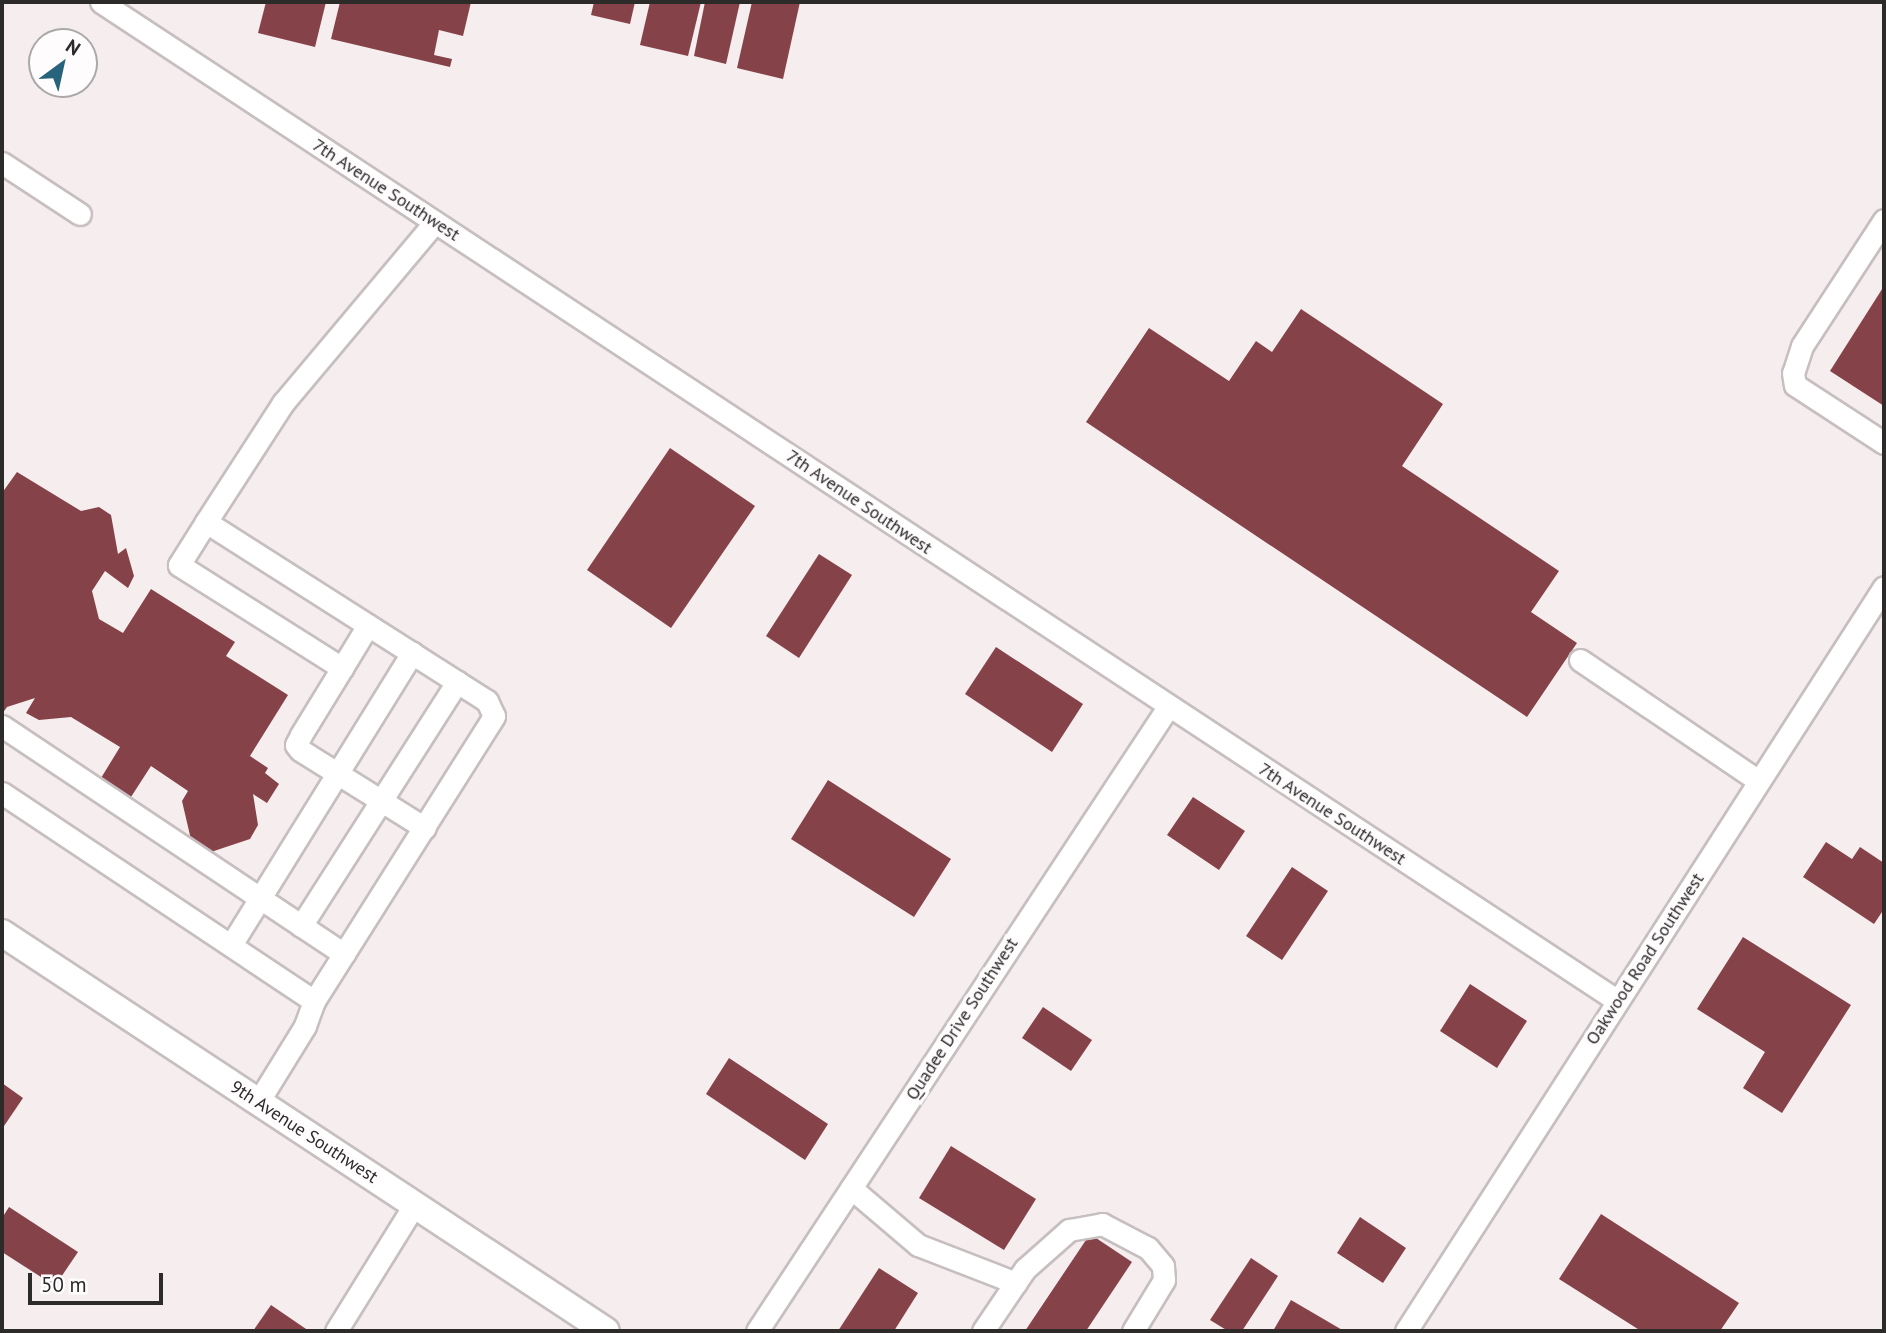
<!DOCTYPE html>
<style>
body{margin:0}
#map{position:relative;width:1886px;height:1333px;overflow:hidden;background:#f5edee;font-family:"PT Sans",sans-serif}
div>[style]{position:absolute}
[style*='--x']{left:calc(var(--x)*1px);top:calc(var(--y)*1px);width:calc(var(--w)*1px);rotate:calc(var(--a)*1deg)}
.building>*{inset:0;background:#854349}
.roads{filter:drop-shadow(2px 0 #c7bfbf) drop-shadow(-2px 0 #c7bfbf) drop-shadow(0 2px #c7bfbf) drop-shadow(0 -2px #c7bfbf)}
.minor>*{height:21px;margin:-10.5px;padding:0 10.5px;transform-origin:10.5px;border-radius:10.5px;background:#fff}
.major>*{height:26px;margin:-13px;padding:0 13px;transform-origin:13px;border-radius:13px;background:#fff}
span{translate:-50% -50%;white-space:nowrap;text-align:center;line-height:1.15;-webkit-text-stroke:7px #fefcfc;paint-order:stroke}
.street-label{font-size:18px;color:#2d2a2a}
.frame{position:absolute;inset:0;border:4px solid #2d2a2a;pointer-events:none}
.north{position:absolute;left:28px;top:28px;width:70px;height:70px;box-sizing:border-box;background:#fefcfc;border:2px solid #aaa8a8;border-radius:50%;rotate:33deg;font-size:19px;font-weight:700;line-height:28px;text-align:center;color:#2d2a2a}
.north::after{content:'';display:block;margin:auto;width:24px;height:32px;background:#27647b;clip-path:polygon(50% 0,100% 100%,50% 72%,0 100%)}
.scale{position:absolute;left:28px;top:1273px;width:135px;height:32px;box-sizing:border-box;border:4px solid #2d2a2a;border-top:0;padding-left:9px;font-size:21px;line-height:24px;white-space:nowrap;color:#2d2a2a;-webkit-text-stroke:5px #fefcfc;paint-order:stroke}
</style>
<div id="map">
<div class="building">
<i style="clip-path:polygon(266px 2px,326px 2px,315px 47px,258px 33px)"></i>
<i style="clip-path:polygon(340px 2px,471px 2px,463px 36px,439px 30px,434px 55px,452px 59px,450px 67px,331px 39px)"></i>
<i style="clip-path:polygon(594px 2px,635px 2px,630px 24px,591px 15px)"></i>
<i style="clip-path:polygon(650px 2px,701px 2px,688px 56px,640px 45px)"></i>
<i style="clip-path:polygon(705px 2px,740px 2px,726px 64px,694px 56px)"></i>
<i style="clip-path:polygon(752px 2px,800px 2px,783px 79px,737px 68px)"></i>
<i style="clip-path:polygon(1884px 286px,1884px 406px,1830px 371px)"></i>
<i style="clip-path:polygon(1301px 309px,1443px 404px,1402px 466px,1559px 571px,1531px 612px,1577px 643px,1527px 717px,1086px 422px,1149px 328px,1229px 381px,1256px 341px,1272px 352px)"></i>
<i style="clip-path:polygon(670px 448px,755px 506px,671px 628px,587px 570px)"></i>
<i style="clip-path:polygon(17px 472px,81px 511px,99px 507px,111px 515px,118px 554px,126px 548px,134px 576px,128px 588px,105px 571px,92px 591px,99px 619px,123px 633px,151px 589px,235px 642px,226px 656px,288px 695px,250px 756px,268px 768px,265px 773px,279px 784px,267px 803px,253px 794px,258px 825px,250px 839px,208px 853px,192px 844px,182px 801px,188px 791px,151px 766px,131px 797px,101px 778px,120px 747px,71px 717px,39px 720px,26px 713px,35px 698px,7px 707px,2px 714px,2px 493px)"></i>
<i style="clip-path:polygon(819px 554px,852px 575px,799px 658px,766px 636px)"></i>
<i style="clip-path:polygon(996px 647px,1083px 704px,1052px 752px,965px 694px)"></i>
<i style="clip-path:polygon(828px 780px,951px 859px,914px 917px,791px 839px)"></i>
<i style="clip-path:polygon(1193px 797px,1245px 831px,1219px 870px,1167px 835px)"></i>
<i style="clip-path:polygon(1826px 842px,1852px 859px,1860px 847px,1884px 863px,1884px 909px,1874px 924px,1803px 877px)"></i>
<i style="clip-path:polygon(1292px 867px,1328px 891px,1282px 960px,1246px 936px)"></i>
<i style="clip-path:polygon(1743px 937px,1851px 1005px,1782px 1113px,1743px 1088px,1765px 1052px,1697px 1009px)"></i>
<i style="clip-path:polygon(1470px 984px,1527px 1021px,1497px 1068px,1440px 1031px)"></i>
<i style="clip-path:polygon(1043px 1007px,1092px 1040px,1071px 1071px,1022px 1038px)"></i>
<i style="clip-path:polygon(729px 1058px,828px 1124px,805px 1160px,706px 1094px)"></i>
<i style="clip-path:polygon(2px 1083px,23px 1098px,2px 1129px)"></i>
<i style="clip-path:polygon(951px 1146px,1036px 1199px,1004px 1250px,919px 1198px)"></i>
<i style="clip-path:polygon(9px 1207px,78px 1252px,55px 1286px,2px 1252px,2px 1218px)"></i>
<i style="clip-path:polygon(1601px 1214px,1739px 1303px,1720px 1331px,1641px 1331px,1559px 1279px)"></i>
<i style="clip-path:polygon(1360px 1217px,1406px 1248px,1383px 1283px,1337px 1253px)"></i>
<i style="clip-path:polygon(1090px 1234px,1132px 1262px,1086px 1331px,1025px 1331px)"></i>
<i style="clip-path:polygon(1251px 1258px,1278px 1276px,1242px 1331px,1228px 1331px,1210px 1320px)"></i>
<i style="clip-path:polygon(879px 1268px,918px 1293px,894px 1331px,838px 1331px)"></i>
<i style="clip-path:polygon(1291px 1300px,1344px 1331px,1273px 1331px)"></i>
<i style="clip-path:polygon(271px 1305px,309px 1331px,253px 1331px)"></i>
</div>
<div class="roads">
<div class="minor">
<i style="--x:101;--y:2;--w:1816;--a:33.37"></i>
<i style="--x:2;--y:163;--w:93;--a:33.2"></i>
<i style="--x:1884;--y:220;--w:150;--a:123.1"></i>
<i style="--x:1802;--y:346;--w:28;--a:108"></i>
<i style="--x:1793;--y:373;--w:12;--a:81"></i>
<i style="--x:1795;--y:385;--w:106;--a:33.1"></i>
<i style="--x:206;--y:522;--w:51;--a:122.1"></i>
<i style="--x:179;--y:565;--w:193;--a:32.3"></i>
<i style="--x:342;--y:668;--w:79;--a:121.5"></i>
<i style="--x:301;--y:735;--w:11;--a:117"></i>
<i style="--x:296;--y:745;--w:6;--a:51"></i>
<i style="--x:300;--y:750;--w:147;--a:32"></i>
<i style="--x:1580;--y:660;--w:216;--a:34.1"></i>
<i style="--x:342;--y:668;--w:50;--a:-58.8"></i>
<i style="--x:2;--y:726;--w:411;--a:33.7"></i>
<i style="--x:2;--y:793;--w:375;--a:33.7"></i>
<i style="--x:314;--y:1001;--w:27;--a:110"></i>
<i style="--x:305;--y:1026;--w:89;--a:121.7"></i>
<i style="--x:301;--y:926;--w:290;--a:-57.4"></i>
<i style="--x:231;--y:945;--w:344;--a:-58.2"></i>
<i style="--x:314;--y:1001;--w:337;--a:-57.7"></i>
<i style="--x:494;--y:716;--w:17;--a:-115"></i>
<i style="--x:487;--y:701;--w:333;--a:-147.5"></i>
<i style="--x:206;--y:522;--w:142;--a:-57.1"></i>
<i style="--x:283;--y:403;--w:236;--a:-50"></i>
<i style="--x:851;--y:1188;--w:88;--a:40.4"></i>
<i style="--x:918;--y:1245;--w:105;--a:21.2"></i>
<i style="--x:336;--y:1331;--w:148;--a:-58.2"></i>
<i style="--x:757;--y:1331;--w:747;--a:-56.63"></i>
<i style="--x:983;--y:1331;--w:75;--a:-55.9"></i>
<i style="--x:1025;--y:1269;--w:59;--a:-41.6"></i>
<i style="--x:1069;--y:1230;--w:34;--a:-10"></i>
<i style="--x:1102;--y:1224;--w:52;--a:27.6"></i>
<i style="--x:1148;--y:1248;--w:23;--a:50"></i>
<i style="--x:1163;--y:1266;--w:14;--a:86"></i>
<i style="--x:1164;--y:1280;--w:60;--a:121.3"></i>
<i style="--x:1406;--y:1331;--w:884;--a:-57.28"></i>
</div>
<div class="major">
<i style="--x:2;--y:933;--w:723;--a:33.38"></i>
</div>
</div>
<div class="street-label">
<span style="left:386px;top:190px;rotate:33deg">7th Avenue Southwest</span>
<span style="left:859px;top:502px;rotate:34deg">7th Avenue Southwest</span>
<span style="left:1332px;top:814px;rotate:33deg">7th Avenue Southwest</span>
<span style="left:1645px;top:959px;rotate:-57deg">Oakwood Road Southwest</span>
<span style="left:962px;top:1019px;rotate:-57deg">Quadee Drive Southwest</span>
<span style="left:304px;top:1132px;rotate:33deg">9th Avenue Southwest</span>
</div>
<div class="frame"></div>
<div class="north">N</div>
<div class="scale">50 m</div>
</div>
